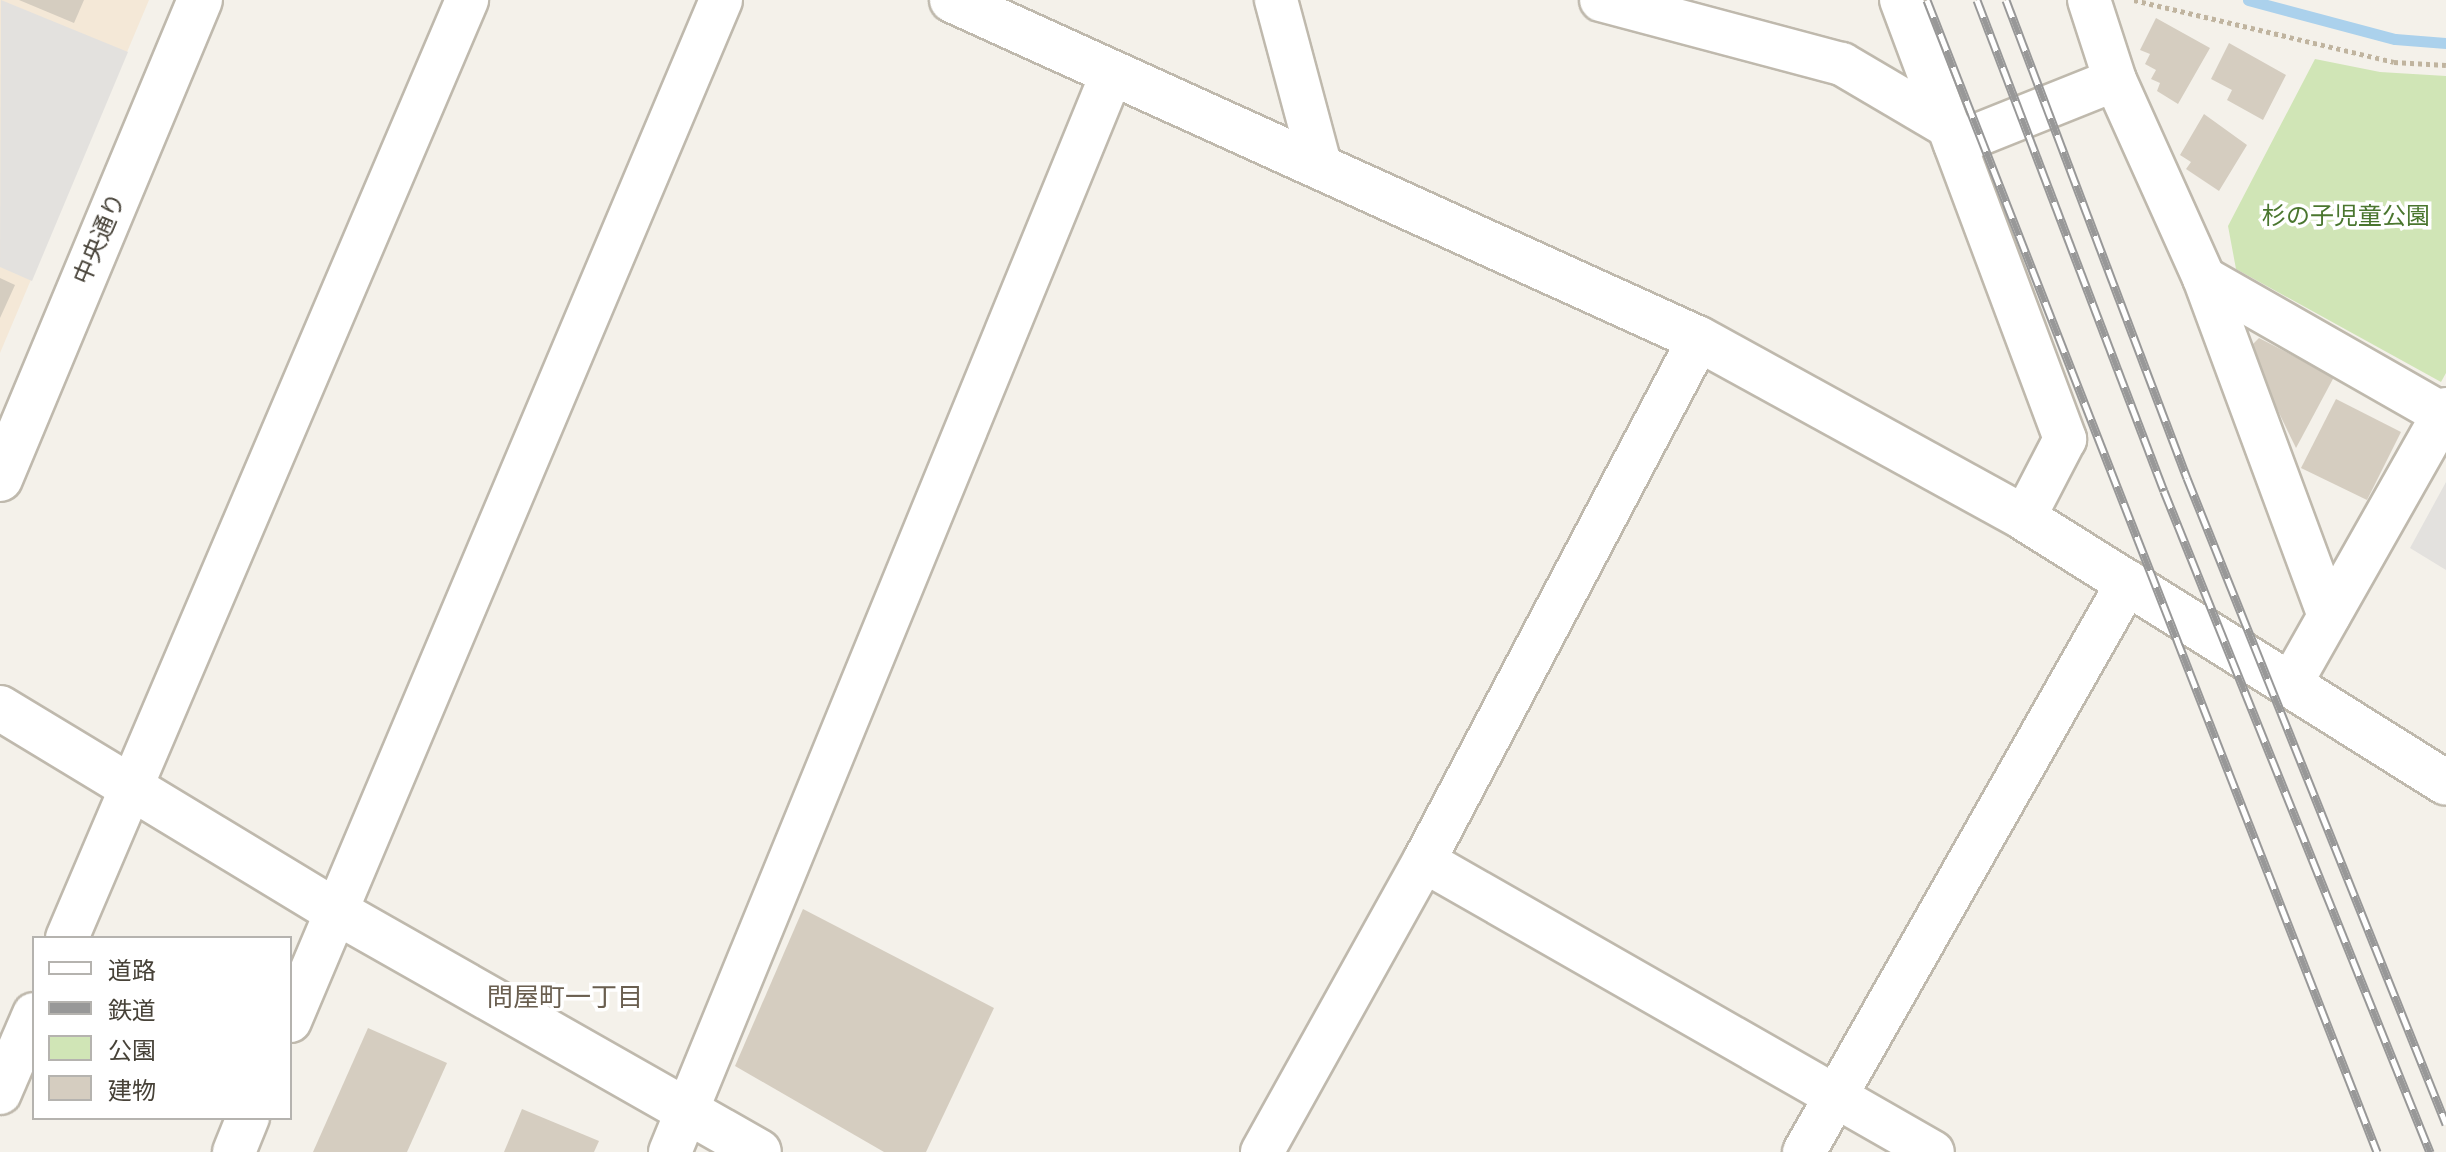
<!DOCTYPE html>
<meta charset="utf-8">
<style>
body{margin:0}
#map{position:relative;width:2446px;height:1152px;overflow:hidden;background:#f4f1ea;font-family:"Roboto Condensed","Noto Sans JP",sans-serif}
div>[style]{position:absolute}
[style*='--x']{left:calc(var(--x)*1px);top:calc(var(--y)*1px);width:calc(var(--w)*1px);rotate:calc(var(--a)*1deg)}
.commercial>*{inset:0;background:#f4e8d7}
.green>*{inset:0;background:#d0e5b6}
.parking>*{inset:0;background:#e3e1de}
.stream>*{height:11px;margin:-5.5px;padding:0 5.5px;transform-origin:5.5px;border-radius:5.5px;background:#abd1ec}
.building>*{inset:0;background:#d5cdc0}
.path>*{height:5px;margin-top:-2.5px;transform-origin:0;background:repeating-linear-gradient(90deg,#c0b49f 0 4px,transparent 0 8px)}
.roads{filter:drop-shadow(2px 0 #bfb9ad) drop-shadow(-2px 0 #bfb9ad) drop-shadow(0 2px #bfb9ad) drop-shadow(0 -2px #bfb9ad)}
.minor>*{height:42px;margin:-21px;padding:0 21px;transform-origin:21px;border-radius:21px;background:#fff}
.tertiary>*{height:44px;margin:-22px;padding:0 22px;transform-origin:22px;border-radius:22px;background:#fff}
.rail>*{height:9px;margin-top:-4.5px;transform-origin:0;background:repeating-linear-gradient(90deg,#fff 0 18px,#989898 0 36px);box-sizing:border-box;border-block:2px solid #989898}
span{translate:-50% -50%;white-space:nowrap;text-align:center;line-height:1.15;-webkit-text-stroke:7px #fff;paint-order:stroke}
.park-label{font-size:24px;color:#4a762f}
.street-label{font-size:24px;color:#474238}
.neighbourhood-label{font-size:26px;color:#6a5f50}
.legend{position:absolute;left:32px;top:936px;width:260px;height:184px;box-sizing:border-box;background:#fff;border:2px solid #b5b3af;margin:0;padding:10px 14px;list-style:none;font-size:24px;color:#474238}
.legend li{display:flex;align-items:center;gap:16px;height:40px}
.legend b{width:40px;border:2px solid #b5b3af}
</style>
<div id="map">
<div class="commercial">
<i style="clip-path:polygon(0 0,149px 0,0 353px)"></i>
</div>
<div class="green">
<i style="clip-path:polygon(2315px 59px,2380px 72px,2446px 76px,2446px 373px,2441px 382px,2236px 269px,2228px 226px)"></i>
</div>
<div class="parking">
<i style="clip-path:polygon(1px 0,128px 52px,32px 281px,0 267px)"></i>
<i style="clip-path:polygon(2446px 482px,2446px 570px,2410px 548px)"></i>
</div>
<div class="stream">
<i style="--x:2248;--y:0;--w:152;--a:14.9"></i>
<i style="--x:2395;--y:39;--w:51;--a:4.5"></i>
</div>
<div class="building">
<i style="clip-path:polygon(19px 0,84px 0,74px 23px)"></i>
<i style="clip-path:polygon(2156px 18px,2210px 48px,2178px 104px,2157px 91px,2160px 83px,2151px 79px,2156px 70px,2145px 64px,2150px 54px,2140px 50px)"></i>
<i style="clip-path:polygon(2229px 43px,2286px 75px,2263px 120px,2227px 100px,2232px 90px,2211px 79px)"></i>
<i style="clip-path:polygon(2204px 114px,2247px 145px,2219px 191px,2186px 169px,2191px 162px,2180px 155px)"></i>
<i style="clip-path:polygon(0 278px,15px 285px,0 318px)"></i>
<i style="clip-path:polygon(2259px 338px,2334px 377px,2296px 448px,2248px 349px)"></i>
<i style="clip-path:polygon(2336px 399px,2401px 432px,2367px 500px,2301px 468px)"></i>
<i style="clip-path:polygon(803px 909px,994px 1008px,926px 1152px,884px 1152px,735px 1066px)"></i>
<i style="clip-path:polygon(368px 1028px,447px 1063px,407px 1152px,313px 1152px)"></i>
<i style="clip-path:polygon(522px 1109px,599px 1141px,594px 1152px,504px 1152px)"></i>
</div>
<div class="path">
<i style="--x:2134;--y:0;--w:267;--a:13.4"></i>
<i style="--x:2394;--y:62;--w:52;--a:3.3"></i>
</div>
<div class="roads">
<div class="minor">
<i style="--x:1276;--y:0;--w:174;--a:75"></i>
<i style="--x:1601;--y:0;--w:249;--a:14.9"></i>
<i style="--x:1842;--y:64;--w:124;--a:30.5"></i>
<i style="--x:1901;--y:0;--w:469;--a:69.5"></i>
<i style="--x:2065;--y:439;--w:89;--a:117.4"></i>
<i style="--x:2089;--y:0;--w:84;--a:72"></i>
<i style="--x:2115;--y:80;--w:217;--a:65.8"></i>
<i style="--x:2204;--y:278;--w:360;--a:69.7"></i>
<i style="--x:1955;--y:144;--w:172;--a:-21.8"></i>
<i style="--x:2204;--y:278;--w:279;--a:29.7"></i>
<i style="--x:2290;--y:685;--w:317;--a:-60.5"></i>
<i style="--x:1424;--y:861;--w:586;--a:29.76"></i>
<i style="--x:67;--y:938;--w:1020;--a:-66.9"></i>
<i style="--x:290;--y:1021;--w:1108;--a:-67.11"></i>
<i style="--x:0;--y:1093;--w:86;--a:-66.7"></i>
<i style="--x:234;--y:1152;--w:37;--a:-68"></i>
<i style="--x:670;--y:1152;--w:1166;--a:-67.72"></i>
<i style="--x:1262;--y:1152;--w:333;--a:-60.9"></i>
<i style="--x:1424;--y:861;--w:590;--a:-62.22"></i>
<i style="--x:1804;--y:1152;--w:656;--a:-60.39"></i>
</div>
<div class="tertiary">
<i style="--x:952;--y:0;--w:820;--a:24.41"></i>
<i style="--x:1699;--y:339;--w:371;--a:28.8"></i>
<i style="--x:2024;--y:518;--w:498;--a:32.1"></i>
<i style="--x:0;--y:479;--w:519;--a:-67.34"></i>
<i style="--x:0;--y:708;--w:394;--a:31.2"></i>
<i style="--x:337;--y:912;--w:485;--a:29.6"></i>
</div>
</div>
<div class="rail">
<i style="--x:1927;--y:0;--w:1237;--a:68.66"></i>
<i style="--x:1977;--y:0;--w:525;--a:69.15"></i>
<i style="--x:2164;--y:491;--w:713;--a:68.08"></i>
<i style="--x:2006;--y:0;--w:511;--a:69.26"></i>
<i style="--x:2187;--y:478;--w:696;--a:68.15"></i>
</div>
<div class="park-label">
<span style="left:2346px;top:217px">杉の子児童公園</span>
</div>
<div class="street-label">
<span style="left:100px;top:239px;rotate:-67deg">中央通り</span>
</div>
<div class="neighbourhood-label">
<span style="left:565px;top:998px">問屋町一丁目</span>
</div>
<ul class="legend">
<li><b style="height:10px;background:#fff"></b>道路</li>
<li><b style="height:10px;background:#989898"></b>鉄道</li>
<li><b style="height:22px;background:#d0e5b6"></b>公園</li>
<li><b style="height:22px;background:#d5cdc0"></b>建物</li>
</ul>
</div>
